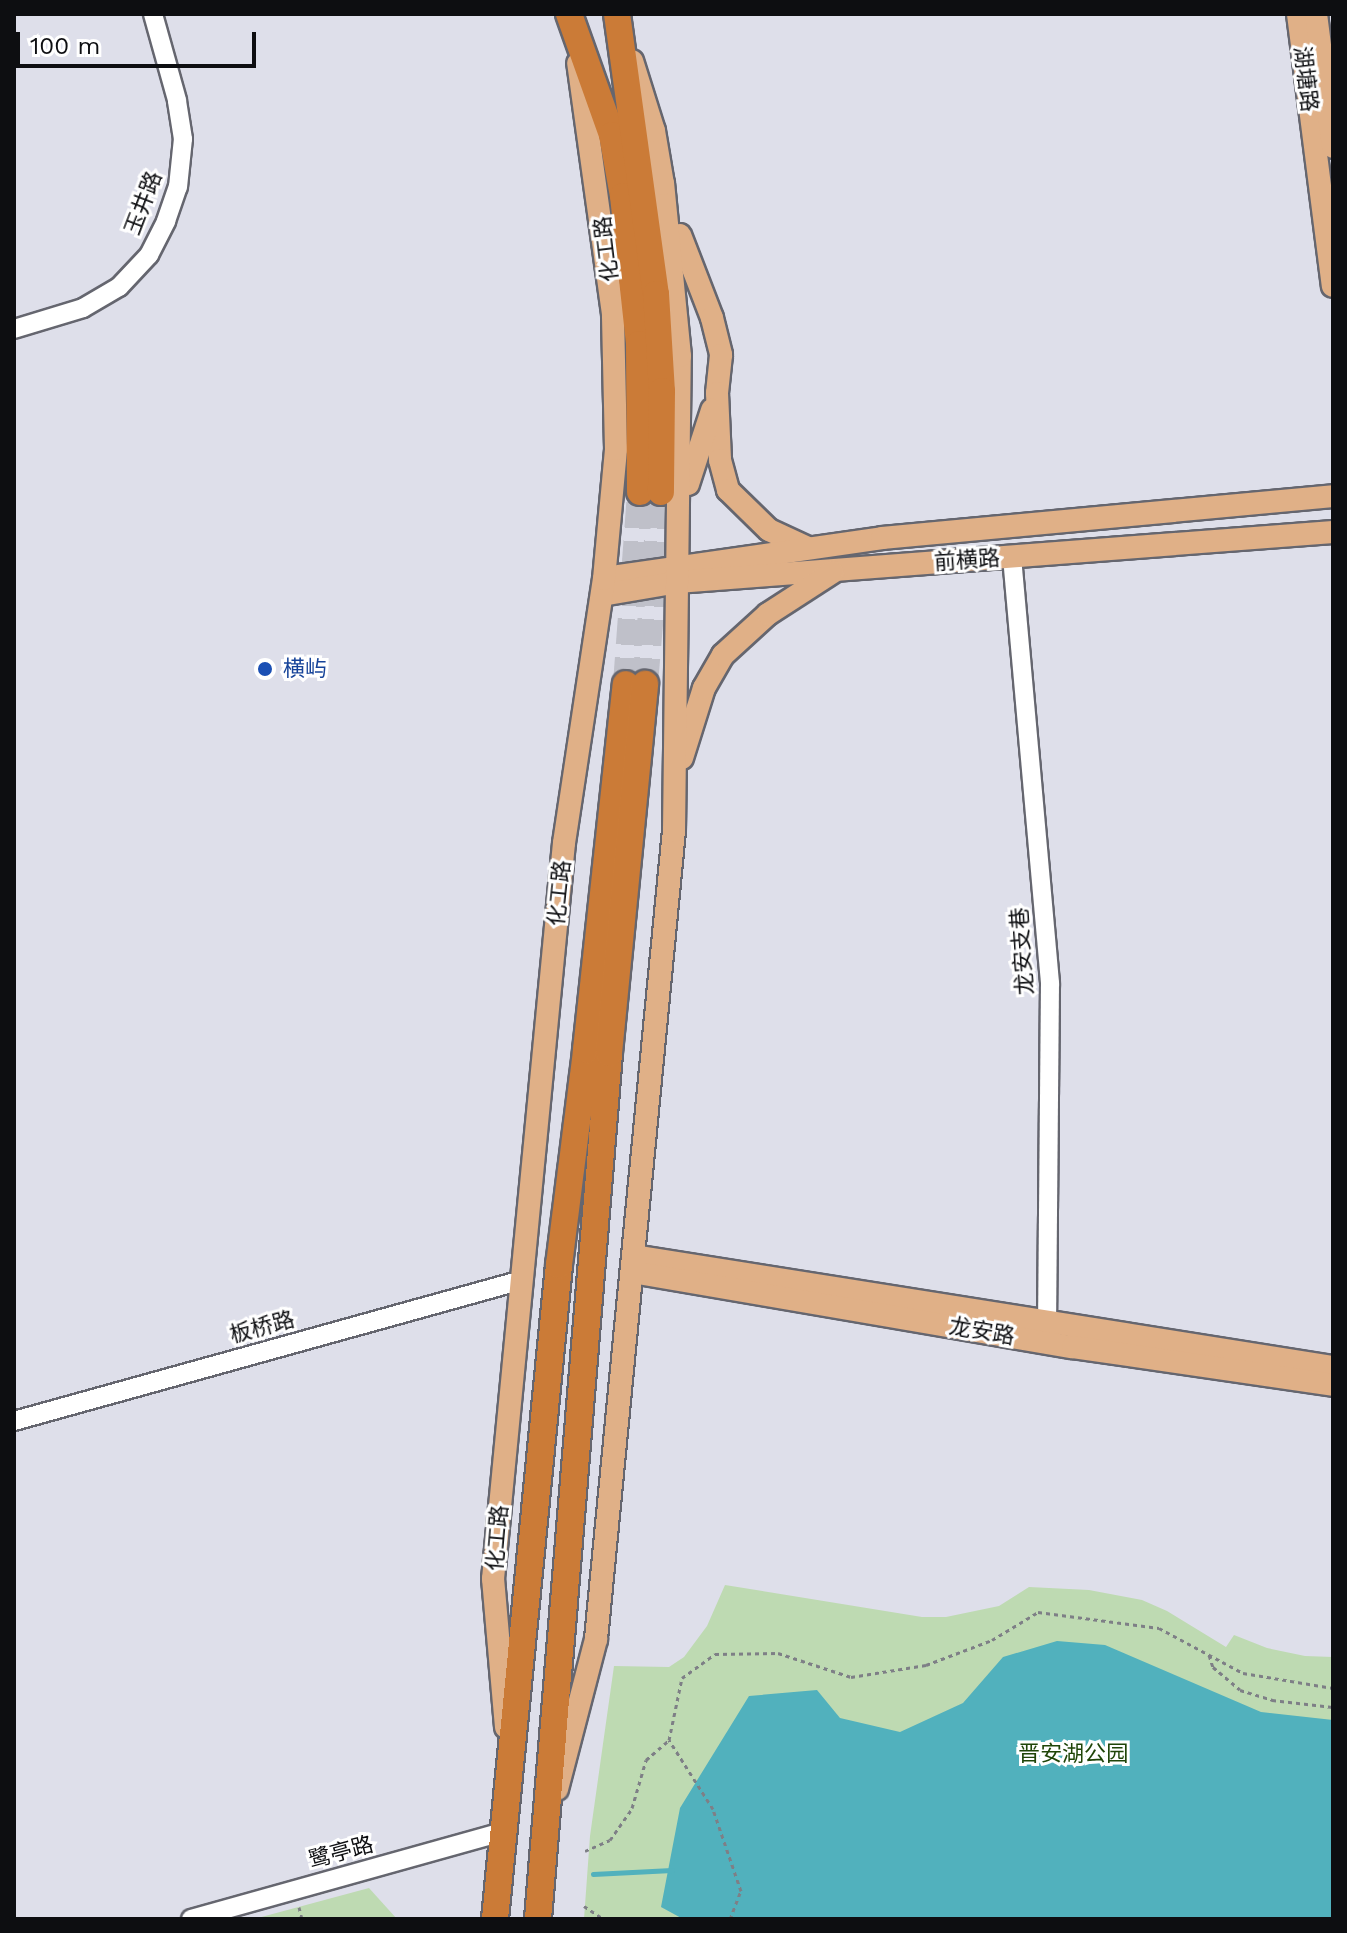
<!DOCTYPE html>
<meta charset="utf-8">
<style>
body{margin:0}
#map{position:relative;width:1347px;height:1933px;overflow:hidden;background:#dedfea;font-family:"Work Sans","Noto Sans SC",sans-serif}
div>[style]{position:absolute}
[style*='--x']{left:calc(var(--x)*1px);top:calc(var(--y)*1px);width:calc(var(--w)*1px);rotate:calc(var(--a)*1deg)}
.green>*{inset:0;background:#bedab2}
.water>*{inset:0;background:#51b1bd}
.stream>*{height:5px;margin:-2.5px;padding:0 2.5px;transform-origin:2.5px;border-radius:2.5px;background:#51b1bd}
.highway-tunnel>*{height:26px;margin-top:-13px;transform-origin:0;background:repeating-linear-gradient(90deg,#bfc0c9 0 26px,transparent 0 39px)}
.path>*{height:3px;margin-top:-1.5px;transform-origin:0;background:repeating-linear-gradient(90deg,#7e7f86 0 4px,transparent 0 8px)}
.roads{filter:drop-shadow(2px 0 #65666f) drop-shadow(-2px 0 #65666f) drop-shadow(0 2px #65666f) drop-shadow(0 -2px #65666f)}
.minor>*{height:18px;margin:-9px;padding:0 9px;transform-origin:9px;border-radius:9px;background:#fff}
.major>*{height:22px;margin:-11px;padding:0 11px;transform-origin:11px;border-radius:11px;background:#e0b087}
.highway>*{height:26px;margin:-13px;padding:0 13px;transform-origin:13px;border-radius:13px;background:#cb7b37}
.dots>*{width:22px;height:22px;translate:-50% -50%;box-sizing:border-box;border:4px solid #fff;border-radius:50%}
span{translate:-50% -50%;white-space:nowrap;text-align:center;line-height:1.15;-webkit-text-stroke:6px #fff;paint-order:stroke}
.street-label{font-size:22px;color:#0d0e11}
.transit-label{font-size:22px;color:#164399}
.left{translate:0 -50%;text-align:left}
.park-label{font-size:22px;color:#1f4508}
.frame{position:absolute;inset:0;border:16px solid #0d0e11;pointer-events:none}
.scale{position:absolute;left:16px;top:32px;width:240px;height:36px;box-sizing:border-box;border:4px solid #0d0e11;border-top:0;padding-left:10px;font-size:24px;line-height:28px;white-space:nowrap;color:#0d0e11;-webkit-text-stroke:6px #fff;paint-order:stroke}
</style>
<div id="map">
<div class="green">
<i style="clip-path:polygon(725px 1585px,922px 1617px,946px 1617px,999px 1606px,1029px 1587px,1089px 1590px,1142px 1600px,1167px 1611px,1226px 1647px,1234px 1635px,1267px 1648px,1305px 1656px,1333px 1657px,1333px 1919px,584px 1919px,590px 1836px,614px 1666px,669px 1667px,684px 1657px,707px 1626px)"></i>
<i style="clip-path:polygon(369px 1888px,397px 1919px,254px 1919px)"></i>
</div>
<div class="water">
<i style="clip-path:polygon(1057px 1641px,1105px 1645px,1261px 1712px,1333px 1720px,1333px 1919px,683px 1919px,661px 1907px,680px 1808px,749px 1696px,817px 1690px,840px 1718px,900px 1732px,963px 1703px,1003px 1657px)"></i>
</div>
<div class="stream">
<i style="--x:593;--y:1874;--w:79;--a:-2.9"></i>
</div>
<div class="highway-tunnel">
<i style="--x:626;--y:684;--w:193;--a:-85.8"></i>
<i style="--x:645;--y:684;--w:193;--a:-85.2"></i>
</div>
<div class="path">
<i style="--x:1209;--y:1655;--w:13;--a:72"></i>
<i style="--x:1213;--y:1667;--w:35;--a:40"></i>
<i style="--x:1240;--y:1690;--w:34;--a:17"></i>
<i style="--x:1272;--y:1700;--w:61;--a:6.5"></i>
<i style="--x:585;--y:1851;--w:27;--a:-24"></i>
<i style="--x:610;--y:1840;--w:39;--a:-55"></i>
<i style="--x:632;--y:1808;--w:50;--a:-73.7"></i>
<i style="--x:646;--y:1760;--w:30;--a:-41"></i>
<i style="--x:584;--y:1906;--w:23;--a:34"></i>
<i style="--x:299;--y:1907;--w:12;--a:76"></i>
<i style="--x:730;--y:1919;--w:30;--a:-69"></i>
<i style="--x:741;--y:1891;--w:87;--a:-108.9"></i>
<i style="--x:713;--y:1809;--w:82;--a:-122.5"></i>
<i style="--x:669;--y:1740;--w:63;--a:-78.2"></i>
<i style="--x:682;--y:1678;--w:41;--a:-36"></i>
<i style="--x:715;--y:1654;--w:63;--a:-0.9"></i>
<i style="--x:778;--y:1653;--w:77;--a:18.2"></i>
<i style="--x:851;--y:1677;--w:76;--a:-9.1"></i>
<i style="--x:926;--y:1665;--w:71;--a:-20.7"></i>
<i style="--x:992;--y:1640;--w:54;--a:-31.3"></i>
<i style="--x:1038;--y:1612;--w:122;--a:7.5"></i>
<i style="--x:1159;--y:1628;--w:95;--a:28.2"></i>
<i style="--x:1243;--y:1673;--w:91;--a:9.5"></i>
</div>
<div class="roads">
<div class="minor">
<i style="--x:14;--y:329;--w:72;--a:-16.9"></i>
<i style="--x:83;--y:308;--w:42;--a:-30.3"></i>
<i style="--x:119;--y:287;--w:44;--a:-46.8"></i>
<i style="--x:149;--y:255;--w:38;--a:-63"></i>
<i style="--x:166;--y:221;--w:36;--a:-71"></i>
<i style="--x:178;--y:187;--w:48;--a:-84.1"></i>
<i style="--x:183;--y:139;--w:39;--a:-99"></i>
<i style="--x:177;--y:100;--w:89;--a:-105.6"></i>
<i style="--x:1012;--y:557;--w:428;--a:84.9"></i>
<i style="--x:1050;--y:983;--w:349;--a:90.5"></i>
<i style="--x:14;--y:1421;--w:527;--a:-15.51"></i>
<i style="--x:191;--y:1919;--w:324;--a:-15.6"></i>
</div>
<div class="major">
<i style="--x:1298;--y:14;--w:274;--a:82.7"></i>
<i style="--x:1316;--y:14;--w:134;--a:82.7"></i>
<i style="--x:680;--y:235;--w:89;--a:68.9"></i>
<i style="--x:712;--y:318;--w:38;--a:76"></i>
<i style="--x:721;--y:355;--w:38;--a:96"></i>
<i style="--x:717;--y:393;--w:67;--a:87.4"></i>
<i style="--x:720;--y:460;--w:31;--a:75"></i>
<i style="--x:728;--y:490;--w:57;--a:44.3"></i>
<i style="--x:769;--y:530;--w:41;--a:24.7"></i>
<i style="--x:688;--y:484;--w:78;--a:-72"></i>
<i style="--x:619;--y:576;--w:266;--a:-8.2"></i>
<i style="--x:882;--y:538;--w:453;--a:-5.3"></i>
<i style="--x:602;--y:595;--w:76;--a:-9.8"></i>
<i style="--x:677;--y:582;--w:658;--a:-4.36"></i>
<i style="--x:682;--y:758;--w:73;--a:-72.6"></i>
<i style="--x:704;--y:688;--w:38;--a:-60"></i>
<i style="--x:723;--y:655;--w:61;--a:-42.3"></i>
<i style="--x:768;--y:614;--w:77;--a:-32.9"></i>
<i style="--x:634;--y:1256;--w:708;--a:9.02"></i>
<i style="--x:632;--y:1272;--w:447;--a:9.7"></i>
<i style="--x:1073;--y:1347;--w:263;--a:8.3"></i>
<i style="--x:506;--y:1727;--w:149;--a:-95"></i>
<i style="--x:493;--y:1579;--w:739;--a:-84.49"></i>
<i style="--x:564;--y:843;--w:267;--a:-81.4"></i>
<i style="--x:604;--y:579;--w:131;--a:-84.7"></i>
<i style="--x:616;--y:449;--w:135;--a:-91.3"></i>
<i style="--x:613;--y:314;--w:253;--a:-97.9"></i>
<i style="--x:557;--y:1789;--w:155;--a:-75.4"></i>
<i style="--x:596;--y:1639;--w:812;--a:-84.49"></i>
<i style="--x:674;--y:831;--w:475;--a:-89.3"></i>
<i style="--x:680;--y:356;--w:173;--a:-95.6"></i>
<i style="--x:663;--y:184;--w:54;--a:-99.6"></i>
<i style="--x:654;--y:131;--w:73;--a:-107.4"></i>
</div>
<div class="highway">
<i style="--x:569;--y:14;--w:128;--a:70.4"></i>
<i style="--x:612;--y:135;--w:62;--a:79.8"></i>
<i style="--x:623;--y:196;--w:149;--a:83.8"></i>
<i style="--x:639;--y:344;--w:148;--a:89.6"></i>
<i style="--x:617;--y:14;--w:283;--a:82.1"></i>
<i style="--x:656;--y:294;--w:97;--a:86.5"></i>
<i style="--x:662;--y:391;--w:101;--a:90.6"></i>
<i style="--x:495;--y:1919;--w:657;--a:-84.41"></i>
<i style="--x:559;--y:1265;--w:217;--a:-82.8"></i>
<i style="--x:586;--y:1050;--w:368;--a:-83.8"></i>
<i style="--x:538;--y:1919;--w:869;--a:-85.31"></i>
<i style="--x:609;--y:1053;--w:371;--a:-84.4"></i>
</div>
</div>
<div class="dots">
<i style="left:265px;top:669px;background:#1a4fb4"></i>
</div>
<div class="street-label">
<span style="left:1306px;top:79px;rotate:83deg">湖塘路</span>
<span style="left:143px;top:203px;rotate:-69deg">玉井路</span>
<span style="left:606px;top:249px;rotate:-97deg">化工路</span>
<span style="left:967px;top:560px;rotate:-4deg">前横路</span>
<span style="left:559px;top:893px;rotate:-84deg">化工路</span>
<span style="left:1022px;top:951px;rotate:-94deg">龙安支巷</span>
<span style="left:262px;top:1327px;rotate:-15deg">板桥路</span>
<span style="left:982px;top:1331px;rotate:10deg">龙安路</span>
<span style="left:497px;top:1538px;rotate:-85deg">化工路</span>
<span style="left:341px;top:1852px;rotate:-15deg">鹭亭路</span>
</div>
<div class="transit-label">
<span class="left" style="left:283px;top:669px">横屿</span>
</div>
<div class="park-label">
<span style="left:1073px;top:1754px">晋安湖公园</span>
</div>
<div class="frame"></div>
<div class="scale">100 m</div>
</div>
